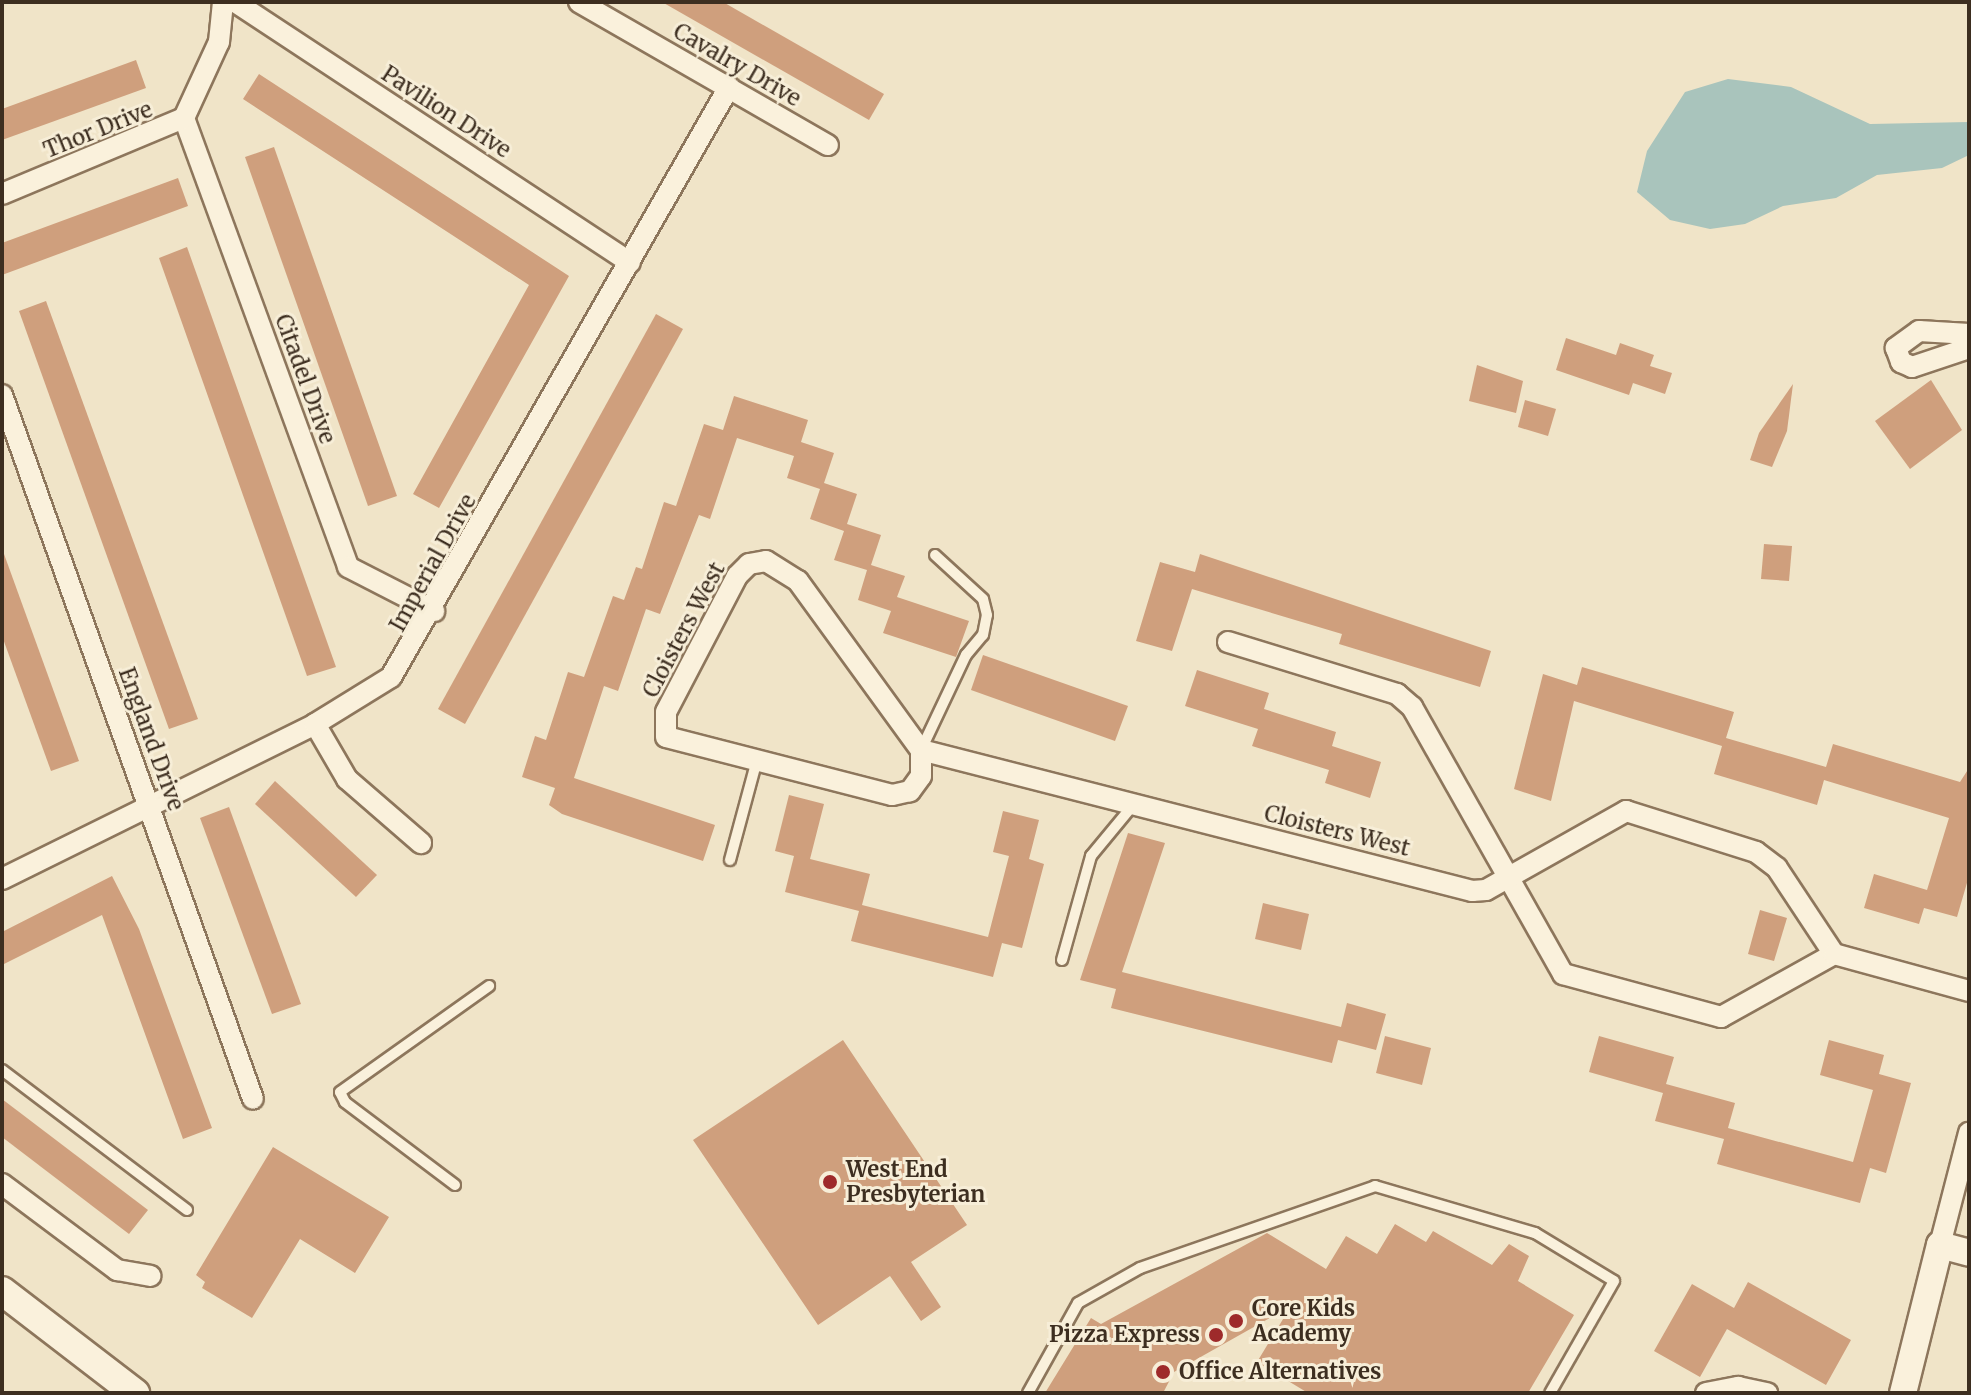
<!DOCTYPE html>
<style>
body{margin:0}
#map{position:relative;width:1971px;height:1395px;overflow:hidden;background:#f0e4c8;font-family:Merriweather,serif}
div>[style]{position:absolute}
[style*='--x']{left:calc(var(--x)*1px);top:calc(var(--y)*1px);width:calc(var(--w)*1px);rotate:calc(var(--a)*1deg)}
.water>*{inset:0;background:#a9c4bc}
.building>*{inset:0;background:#cf9f7d}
.roads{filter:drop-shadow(2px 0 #8d765c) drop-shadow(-2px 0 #8d765c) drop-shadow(0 2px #8d765c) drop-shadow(0 -2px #8d765c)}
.service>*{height:10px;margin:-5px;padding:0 5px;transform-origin:5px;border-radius:5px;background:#faf1dc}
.minor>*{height:20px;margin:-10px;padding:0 10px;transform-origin:10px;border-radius:10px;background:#faf1dc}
.tertiary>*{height:26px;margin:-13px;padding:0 13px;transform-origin:13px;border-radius:13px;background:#faf1dc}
.secondary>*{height:28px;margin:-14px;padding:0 14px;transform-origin:14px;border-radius:14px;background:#faf1dc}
.dots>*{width:22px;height:22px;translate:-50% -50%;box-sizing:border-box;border:4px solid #f7eed8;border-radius:50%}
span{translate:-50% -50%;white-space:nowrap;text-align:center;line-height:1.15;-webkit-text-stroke:6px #f7eed8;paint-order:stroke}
.street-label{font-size:22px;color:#3d2e20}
.poi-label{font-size:22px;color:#3d2e20;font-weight:700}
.left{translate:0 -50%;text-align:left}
.right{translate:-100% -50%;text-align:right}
.frame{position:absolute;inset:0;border:4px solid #3d2e20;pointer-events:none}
</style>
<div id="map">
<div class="water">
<i style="clip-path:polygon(1728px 79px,1791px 87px,1870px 124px,1969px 122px,1969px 155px,1942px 168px,1877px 175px,1836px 198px,1783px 206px,1745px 224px,1710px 229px,1670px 220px,1637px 192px,1647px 151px,1685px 92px)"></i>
</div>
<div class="building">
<i style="clip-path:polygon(662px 2px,723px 2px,884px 94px,869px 120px)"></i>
<i style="clip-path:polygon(136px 60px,146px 88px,2px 140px,2px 109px)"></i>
<i style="clip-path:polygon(259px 74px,569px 276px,439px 508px,413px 494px,529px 285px,243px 99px)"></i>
<i style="clip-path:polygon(274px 147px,397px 496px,368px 506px,245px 157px)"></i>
<i style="clip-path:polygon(178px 178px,188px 206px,2px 275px,2px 243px)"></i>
<i style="clip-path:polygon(187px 247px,336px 667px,307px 676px,159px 258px)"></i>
<i style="clip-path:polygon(46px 301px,198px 719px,169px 729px,19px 311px)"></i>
<i style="clip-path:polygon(656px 314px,683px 329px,465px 724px,438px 709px)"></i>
<i style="clip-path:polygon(1566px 338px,1616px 355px,1620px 343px,1654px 355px,1650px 366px,1672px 373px,1665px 394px,1633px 383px,1629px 395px,1556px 370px)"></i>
<i style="clip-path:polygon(1477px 365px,1523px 381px,1516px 413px,1469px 401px)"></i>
<i style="clip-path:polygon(1931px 380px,1962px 430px,1910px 469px,1875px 421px)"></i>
<i style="clip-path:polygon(1793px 384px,1787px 431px,1772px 467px,1750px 460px,1759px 433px)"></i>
<i style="clip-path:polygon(734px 396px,808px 420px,801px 442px,834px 453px,824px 483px,857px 494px,847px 524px,881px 535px,871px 565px,905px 576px,897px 597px,969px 621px,956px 657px,883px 633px,891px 611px,858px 600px,867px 570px,834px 560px,844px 531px,810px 519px,820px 489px,787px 478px,794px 456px,737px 438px,710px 519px,699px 515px,660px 614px,646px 609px,618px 691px,604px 686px,574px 778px,715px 825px,703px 861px,562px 814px,549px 805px,555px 788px,522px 777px,535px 736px,546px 740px,568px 672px,584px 677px,613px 596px,624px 600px,636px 567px,642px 569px,664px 502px,676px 506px,704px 424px,723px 430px)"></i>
<i style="clip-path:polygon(1525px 400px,1556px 409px,1548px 436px,1518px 427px)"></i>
<i style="clip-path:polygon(1764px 544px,1792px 546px,1789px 581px,1761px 579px)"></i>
<i style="clip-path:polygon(4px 554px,79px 761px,51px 771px,2px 636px)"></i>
<i style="clip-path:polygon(1200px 554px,1491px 651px,1480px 687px,1339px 644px,1342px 634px,1192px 589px,1172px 651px,1136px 641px,1160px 562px,1195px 572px)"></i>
<i style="clip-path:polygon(983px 655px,1128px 706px,1115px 741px,971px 690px)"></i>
<i style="clip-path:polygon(1582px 667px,1734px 712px,1726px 738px,1826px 767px,1833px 744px,1960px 782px,1969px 768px,1969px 876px,1957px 917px,1924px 908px,1919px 924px,1864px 908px,1874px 874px,1927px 890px,1949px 818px,1824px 780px,1817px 805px,1714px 774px,1722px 746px,1574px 701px,1551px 801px,1514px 789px,1543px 674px,1577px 685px)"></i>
<i style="clip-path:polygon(1197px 670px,1269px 693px,1264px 709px,1336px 732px,1332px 746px,1381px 762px,1370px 798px,1325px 783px,1329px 770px,1252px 746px,1258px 729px,1185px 706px)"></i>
<i style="clip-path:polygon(275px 781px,377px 875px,356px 897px,255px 804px)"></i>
<i style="clip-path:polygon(789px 795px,824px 804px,810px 859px,870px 874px,862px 905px,988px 937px,1009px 856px,993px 852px,1003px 811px,1039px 820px,1029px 859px,1044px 864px,1022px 948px,1002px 943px,993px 977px,851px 941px,859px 911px,785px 892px,794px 856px,775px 851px)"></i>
<i style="clip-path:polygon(229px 807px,301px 1004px,272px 1014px,200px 818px)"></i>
<i style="clip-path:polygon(1128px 833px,1165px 843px,1122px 972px,1341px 1027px,1347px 1003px,1386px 1014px,1376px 1050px,1338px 1040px,1332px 1063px,1111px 1008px,1116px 989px,1080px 980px)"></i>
<i style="clip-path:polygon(112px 876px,139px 929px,212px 1128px,183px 1139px,102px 915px,2px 965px,2px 932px)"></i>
<i style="clip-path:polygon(1263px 903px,1309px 914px,1301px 950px,1255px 939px)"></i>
<i style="clip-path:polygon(1760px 910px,1787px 918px,1774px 961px,1748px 954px)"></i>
<i style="clip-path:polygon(1385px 1036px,1431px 1048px,1422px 1085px,1376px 1073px)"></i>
<i style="clip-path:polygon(1599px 1036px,1674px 1057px,1666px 1084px,1735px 1103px,1728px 1128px,1853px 1162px,1873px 1090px,1820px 1075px,1829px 1040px,1884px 1055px,1879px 1074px,1911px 1083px,1886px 1173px,1870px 1168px,1860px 1203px,1717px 1164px,1724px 1139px,1655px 1121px,1663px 1093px,1589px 1072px)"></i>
<i style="clip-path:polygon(843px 1040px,967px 1225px,911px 1262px,941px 1307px,921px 1321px,890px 1276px,818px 1325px,693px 1140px)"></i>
<i style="clip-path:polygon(2px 1099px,148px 1210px,129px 1234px,2px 1137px)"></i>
<i style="clip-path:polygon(273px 1147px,389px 1217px,355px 1273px,300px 1239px,252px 1318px,202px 1288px,205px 1282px,196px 1275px)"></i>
<i style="clip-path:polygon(1395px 1224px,1426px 1242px,1433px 1231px,1492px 1265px,1509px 1244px,1529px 1256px,1518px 1281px,1574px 1315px,1528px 1393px,1308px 1393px,1257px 1362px,1291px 1306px,1174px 1372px,1163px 1393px,1045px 1393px,1091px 1318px,1101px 1324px,1267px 1233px,1326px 1269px,1346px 1236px,1377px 1254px)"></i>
<i style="clip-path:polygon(1748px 1282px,1851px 1340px,1826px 1385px,1727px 1329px,1700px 1377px,1654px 1351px,1692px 1284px,1734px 1308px)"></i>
</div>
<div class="roads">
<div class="service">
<i style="--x:921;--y:750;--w:105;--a:-64.7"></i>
<i style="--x:966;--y:655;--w:26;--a:-50"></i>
<i style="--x:983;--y:635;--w:20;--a:-79"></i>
<i style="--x:987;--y:615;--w:16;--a:-104"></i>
<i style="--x:983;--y:599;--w:65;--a:-137.5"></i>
<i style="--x:730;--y:860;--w:104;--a:-74.9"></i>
<i style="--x:1062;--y:960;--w:108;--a:-74.4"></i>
<i style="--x:1091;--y:856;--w:67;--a:-50.4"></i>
<i style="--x:2;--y:1070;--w:232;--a:37.1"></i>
<i style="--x:455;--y:1185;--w:138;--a:-143"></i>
<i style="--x:345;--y:1102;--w:11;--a:-117"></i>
<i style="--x:340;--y:1092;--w:183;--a:-35.4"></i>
<i style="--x:1028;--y:1393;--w:103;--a:-60.9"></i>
<i style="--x:1078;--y:1303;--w:71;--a:-29.4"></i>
<i style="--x:1140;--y:1268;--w:249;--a:-19.2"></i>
<i style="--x:1375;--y:1186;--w:167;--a:16.4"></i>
<i style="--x:1535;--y:1233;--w:92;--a:31.3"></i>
<i style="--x:1614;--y:1281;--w:129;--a:119.7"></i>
</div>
<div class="minor">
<i style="--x:235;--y:2;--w:473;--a:33.4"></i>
<i style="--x:579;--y:2;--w:287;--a:29.9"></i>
<i style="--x:184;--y:118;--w:478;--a:69.9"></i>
<i style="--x:348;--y:567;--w:97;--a:27.1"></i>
<i style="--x:2;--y:194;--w:197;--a:-22.7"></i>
<i style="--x:184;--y:118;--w:84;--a:-65.3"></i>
<i style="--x:219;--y:42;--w:40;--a:-84.3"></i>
<i style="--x:1969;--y:334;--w:50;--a:-176.6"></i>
<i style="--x:1919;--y:331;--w:29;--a:144"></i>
<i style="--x:1896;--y:348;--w:15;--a:70"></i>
<i style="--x:1901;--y:362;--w:12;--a:24"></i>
<i style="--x:1912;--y:367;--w:60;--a:-18.4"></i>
<i style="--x:2;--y:395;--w:747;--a:70.38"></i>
<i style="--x:766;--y:561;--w:38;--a:32"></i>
<i style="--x:798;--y:581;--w:209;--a:54"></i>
<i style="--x:921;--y:750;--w:26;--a:90"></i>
<i style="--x:921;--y:776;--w:19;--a:126"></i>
<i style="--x:910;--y:791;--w:18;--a:167"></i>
<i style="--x:892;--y:795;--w:233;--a:-165.6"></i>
<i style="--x:666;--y:737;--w:25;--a:-90"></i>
<i style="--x:666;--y:712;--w:153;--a:-62.4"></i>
<i style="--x:737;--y:576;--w:17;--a:-45"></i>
<i style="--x:749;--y:564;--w:17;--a:-10"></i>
<i style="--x:1228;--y:642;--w:177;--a:17.1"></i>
<i style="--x:1397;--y:694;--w:20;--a:41"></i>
<i style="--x:1412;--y:707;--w:307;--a:60.5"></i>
<i style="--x:1563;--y:974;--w:164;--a:15.2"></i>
<i style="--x:1721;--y:1017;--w:129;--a:-29.1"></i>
<i style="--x:315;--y:724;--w:64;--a:59.8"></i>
<i style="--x:347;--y:779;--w:98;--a:40.9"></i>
<i style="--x:921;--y:750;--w:569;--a:14.35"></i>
<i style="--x:1472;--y:891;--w:14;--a:-4"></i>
<i style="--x:1486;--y:890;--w:161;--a:-29.4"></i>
<i style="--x:1626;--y:811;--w:136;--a:17.5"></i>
<i style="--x:1756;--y:852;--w:26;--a:37"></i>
<i style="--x:1777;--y:868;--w:103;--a:56.5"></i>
<i style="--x:1834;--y:954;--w:140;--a:15.3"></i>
<i style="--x:2;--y:879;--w:349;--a:-26.3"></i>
<i style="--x:315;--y:724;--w:89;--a:-31.7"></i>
<i style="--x:391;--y:677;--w:680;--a:-60.19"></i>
<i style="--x:2;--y:1184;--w:144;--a:36.8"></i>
<i style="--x:117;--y:1270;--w:34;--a:10"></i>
<i style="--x:1940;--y:1245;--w:116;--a:-75.5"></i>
<i style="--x:1706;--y:1393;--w:33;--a:-11"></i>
<i style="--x:1738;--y:1387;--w:30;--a:12"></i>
</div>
<div class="tertiary">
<i style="--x:1903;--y:1393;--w:153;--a:-76"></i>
<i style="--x:1940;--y:1245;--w:30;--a:15"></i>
</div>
<div class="secondary">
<i style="--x:2;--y:1291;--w:168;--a:37.5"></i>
</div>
</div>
<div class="dots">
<i style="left:830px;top:1182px;background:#9e2a2b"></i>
<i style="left:1236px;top:1321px;background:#9e2a2b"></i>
<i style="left:1216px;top:1335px;background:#9e2a2b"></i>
<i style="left:1163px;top:1372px;background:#9e2a2b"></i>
</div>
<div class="street-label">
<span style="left:737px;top:65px;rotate:30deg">Cavalry Drive</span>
<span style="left:446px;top:112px;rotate:33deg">Pavilion Drive</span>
<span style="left:98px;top:130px;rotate:-22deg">Thor Drive</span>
<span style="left:305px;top:379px;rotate:70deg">Citadel Drive</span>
<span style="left:433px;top:563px;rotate:-61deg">Imperial Drive</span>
<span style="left:684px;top:630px;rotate:-62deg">Cloisters West</span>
<span style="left:151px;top:739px;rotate:70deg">England Drive</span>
<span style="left:1337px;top:831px;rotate:14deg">Cloisters West</span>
</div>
<div class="poi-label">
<span class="left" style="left:846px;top:1182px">West End<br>Presbyterian</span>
<span class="left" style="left:1252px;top:1321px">Core Kids<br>Academy</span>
<span class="right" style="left:1200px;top:1335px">Pizza Express</span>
<span class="left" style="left:1179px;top:1372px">Office Alternatives</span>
</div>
<div class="frame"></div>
</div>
